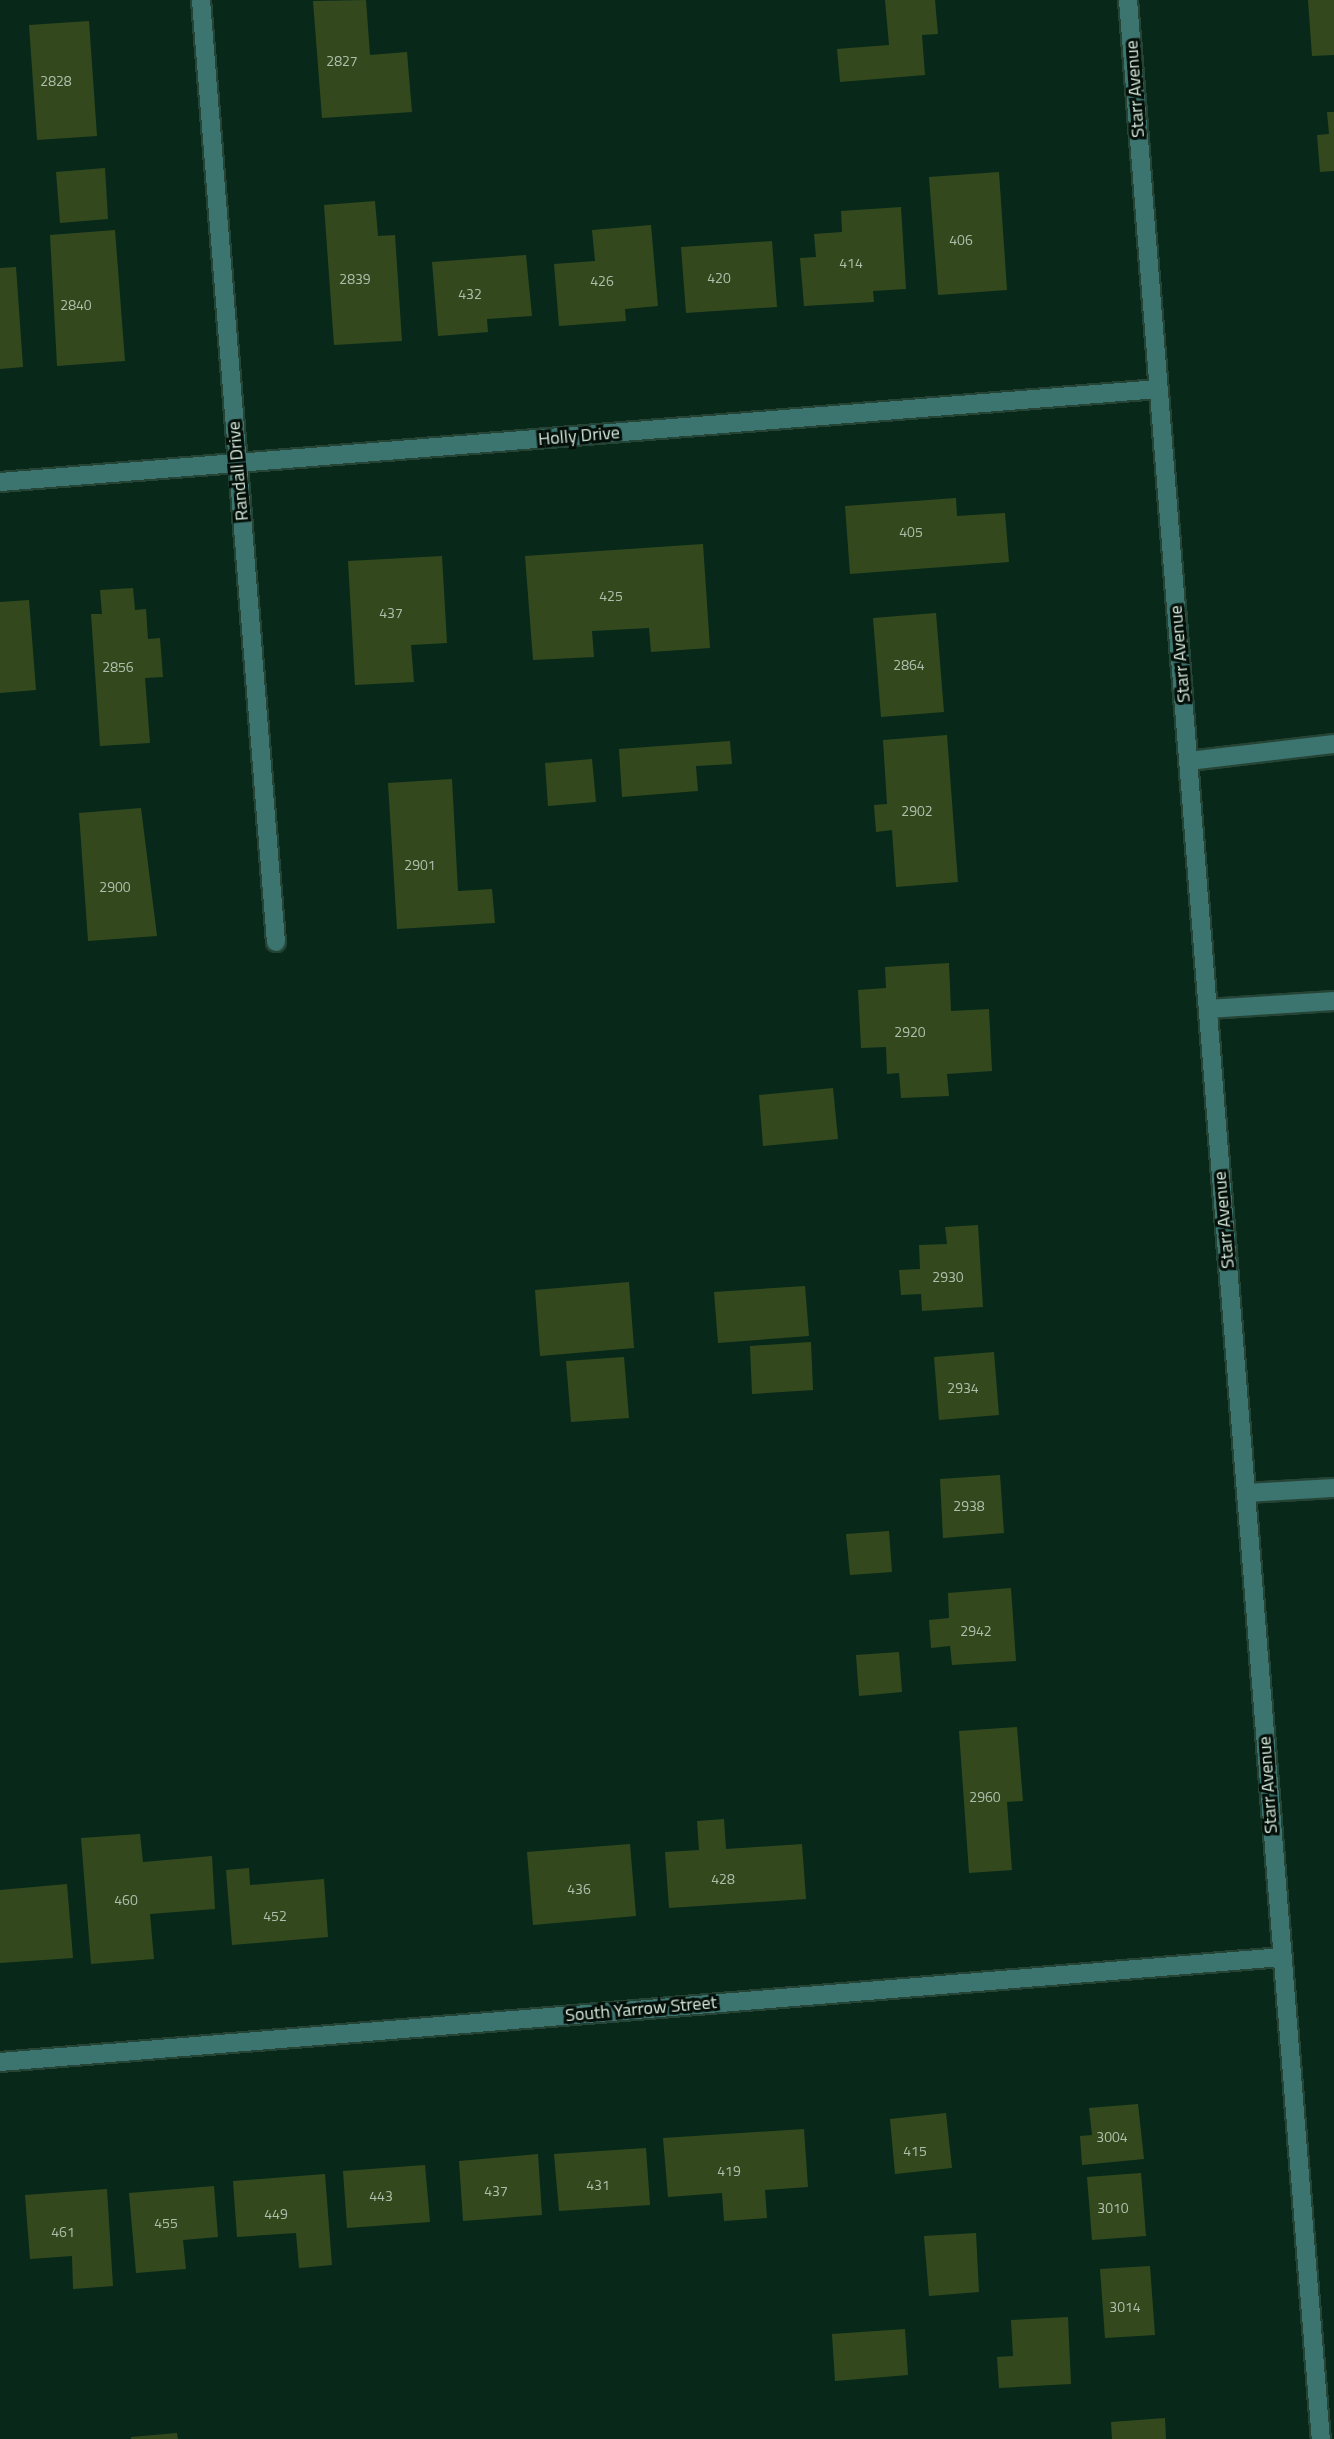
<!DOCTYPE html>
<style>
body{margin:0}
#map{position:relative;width:1334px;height:2439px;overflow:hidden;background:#08291a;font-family:"Titillium Web",sans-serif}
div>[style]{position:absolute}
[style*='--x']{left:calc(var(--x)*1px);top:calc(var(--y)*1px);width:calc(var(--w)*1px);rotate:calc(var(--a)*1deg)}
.building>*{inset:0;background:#33491d}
.roads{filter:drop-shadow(2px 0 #254435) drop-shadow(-2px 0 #254435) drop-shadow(0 2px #254435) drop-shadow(0 -2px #254435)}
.minor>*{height:18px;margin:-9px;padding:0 9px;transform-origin:9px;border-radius:9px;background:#3c746f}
span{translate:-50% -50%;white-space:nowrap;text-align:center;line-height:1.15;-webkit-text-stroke:6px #030f08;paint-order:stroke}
.number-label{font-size:14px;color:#acc0ac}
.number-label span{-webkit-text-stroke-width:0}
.street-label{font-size:18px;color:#d5e7dc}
</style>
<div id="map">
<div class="building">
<i style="clip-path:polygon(366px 0,370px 55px,407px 52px,412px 112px,322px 118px,313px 1px)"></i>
<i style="clip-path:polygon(885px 0,935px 0,938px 34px,922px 35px,925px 75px,840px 82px,837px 49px,889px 45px)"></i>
<i style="clip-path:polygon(1308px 0,1334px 0,1334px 55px,1312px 56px)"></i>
<i style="clip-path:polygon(89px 21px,97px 136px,37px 140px,29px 25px)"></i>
<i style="clip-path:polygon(1327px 112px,1334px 112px,1334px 171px,1320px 172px,1317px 135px,1329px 134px)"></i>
<i style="clip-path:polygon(105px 168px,108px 219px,60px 223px,56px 172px)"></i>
<i style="clip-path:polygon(999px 172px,1007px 290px,938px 295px,929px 177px)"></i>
<i style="clip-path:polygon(375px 201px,378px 236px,395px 235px,402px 341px,334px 345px,324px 205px)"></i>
<i style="clip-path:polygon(901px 207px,906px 289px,873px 291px,874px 302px,804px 306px,800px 258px,816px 257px,814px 234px,842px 232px,841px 211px)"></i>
<i style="clip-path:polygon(651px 225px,658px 306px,625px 309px,626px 321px,559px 326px,554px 264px,595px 261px,592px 230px)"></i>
<i style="clip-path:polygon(115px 230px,125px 361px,57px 366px,50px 235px)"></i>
<i style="clip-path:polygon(772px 241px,777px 307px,686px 313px,681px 247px)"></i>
<i style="clip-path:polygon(526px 255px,532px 316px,487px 319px,488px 332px,438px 336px,432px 262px)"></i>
<i style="clip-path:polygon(16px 267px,23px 367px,0 369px,0 268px)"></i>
<i style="clip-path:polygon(956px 498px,957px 516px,1005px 513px,1009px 562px,850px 574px,845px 506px)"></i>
<i style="clip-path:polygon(703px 544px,710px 648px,651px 652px,649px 628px,592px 631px,594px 657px,533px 660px,525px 556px)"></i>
<i style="clip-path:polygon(442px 556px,447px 643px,411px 645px,414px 682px,355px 685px,348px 561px)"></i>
<i style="clip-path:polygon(133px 588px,135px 610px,146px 609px,148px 639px,160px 638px,163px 677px,145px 678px,150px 743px,100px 746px,91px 614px,102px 614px,100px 590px)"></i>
<i style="clip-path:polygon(29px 600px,36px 690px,0 693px,0 602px)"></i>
<i style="clip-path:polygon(936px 613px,944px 712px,881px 717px,873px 618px)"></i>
<i style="clip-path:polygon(947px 735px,958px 882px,896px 887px,892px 830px,876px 832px,874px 805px,887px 804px,883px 740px)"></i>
<i style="clip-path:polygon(730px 741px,732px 764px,696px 766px,698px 791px,622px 797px,619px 749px)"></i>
<i style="clip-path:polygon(592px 759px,596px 802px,548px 806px,545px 763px)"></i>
<i style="clip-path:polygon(452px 779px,458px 891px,492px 889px,495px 923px,397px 929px,388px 783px)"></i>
<i style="clip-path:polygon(141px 808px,157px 936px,88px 941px,79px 813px)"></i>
<i style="clip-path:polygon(949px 963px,951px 1011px,989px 1009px,992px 1071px,947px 1074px,949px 1096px,901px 1098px,899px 1073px,887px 1074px,886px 1047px,861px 1048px,858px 990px,886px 988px,885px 967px)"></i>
<i style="clip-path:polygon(833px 1088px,838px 1139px,763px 1146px,759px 1095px)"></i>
<i style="clip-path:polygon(978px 1225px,983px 1307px,922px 1311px,921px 1294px,901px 1295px,899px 1270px,920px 1269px,919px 1245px,947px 1244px,945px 1227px)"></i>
<i style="clip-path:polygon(629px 1282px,634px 1348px,540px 1356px,535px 1290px)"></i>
<i style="clip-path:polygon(805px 1286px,809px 1336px,718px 1343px,714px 1292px)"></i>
<i style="clip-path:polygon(811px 1342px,813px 1390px,752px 1394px,750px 1346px)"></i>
<i style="clip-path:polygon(994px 1352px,999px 1415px,939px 1420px,934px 1357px)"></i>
<i style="clip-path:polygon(624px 1357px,629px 1418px,571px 1422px,566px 1361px)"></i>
<i style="clip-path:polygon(1000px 1475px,1004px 1533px,943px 1538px,940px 1479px)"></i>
<i style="clip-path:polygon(889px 1531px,892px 1572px,850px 1575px,846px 1534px)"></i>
<i style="clip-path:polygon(1011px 1588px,1016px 1661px,952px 1665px,950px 1646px,931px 1648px,929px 1620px,949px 1618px,948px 1593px)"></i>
<i style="clip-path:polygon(899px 1652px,902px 1692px,859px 1696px,856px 1655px)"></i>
<i style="clip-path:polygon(1017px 1727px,1023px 1801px,1007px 1802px,1012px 1870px,969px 1873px,959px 1731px)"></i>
<i style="clip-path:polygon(724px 1819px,726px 1849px,802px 1844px,806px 1899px,669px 1908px,665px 1852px,699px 1850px,697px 1821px)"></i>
<i style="clip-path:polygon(140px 1834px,143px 1862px,212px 1856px,215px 1909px,150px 1914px,154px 1959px,91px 1964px,81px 1838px)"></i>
<i style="clip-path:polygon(630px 1844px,636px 1916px,533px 1925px,527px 1852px)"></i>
<i style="clip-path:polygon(249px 1868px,250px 1885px,324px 1879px,328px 1937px,232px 1945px,226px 1870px)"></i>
<i style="clip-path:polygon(67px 1884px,73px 1958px,0 1963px,0 1890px)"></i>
<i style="clip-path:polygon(1138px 2104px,1144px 2159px,1082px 2165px,1080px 2136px,1092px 2135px,1089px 2108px)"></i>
<i style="clip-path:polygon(946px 2113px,952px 2168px,895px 2174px,890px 2119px)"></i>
<i style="clip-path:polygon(804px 2129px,808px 2187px,765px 2190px,767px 2218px,724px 2221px,722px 2193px,668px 2197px,663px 2138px)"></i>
<i style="clip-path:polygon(646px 2148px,650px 2205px,559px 2211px,554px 2154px)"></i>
<i style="clip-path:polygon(538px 2154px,542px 2215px,463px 2221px,459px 2161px)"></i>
<i style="clip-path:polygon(425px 2165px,430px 2222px,347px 2228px,343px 2171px)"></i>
<i style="clip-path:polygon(1141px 2173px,1146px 2236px,1092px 2240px,1087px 2177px)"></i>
<i style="clip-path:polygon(325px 2174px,332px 2265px,299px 2268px,296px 2233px,237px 2237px,233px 2181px)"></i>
<i style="clip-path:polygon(214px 2186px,218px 2237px,183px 2240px,186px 2269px,136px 2273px,129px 2193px)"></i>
<i style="clip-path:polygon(107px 2189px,113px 2286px,73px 2289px,72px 2256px,30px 2259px,25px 2195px)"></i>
<i style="clip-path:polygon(976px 2233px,979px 2292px,929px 2296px,924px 2236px)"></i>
<i style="clip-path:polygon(1150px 2266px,1155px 2335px,1105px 2338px,1100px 2269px)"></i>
<i style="clip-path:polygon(1068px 2317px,1071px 2384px,999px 2388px,997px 2357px,1013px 2356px,1011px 2320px)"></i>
<i style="clip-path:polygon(905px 2329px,908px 2375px,835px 2381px,832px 2334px)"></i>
<i style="clip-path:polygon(1165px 2418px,1166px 2439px,1112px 2439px,1111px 2422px)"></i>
<i style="clip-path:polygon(177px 2433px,178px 2439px,131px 2439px,131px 2437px)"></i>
</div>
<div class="roads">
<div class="minor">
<i style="--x:201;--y:0;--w:945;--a:85.45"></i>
<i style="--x:1128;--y:0;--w:2447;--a:85.48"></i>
<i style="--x:0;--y:482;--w:1162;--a:-4.59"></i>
<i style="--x:1189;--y:761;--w:146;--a:-6.7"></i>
<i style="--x:1208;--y:1009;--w:126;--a:-3.6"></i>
<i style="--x:1246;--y:1493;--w:88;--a:-3.3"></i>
<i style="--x:0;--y:2062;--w:1286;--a:-4.68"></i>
</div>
</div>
<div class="number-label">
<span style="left:342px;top:61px">2827</span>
<span style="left:56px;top:81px">2828</span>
<span style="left:961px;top:240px">406</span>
<span style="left:851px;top:263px">414</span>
<span style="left:719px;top:278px">420</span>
<span style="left:355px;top:279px">2839</span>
<span style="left:602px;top:281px">426</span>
<span style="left:470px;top:294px">432</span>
<span style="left:76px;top:305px">2840</span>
<span style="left:911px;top:532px">405</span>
<span style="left:611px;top:596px">425</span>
<span style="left:391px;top:613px">437</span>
<span style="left:909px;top:665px">2864</span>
<span style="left:118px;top:667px">2856</span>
<span style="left:917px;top:811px">2902</span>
<span style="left:420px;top:865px">2901</span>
<span style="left:115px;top:887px">2900</span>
<span style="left:910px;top:1032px">2920</span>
<span style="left:948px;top:1277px">2930</span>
<span style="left:963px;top:1388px">2934</span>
<span style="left:969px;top:1506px">2938</span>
<span style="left:976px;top:1631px">2942</span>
<span style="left:985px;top:1797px">2960</span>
<span style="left:723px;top:1879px">428</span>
<span style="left:579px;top:1889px">436</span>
<span style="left:126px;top:1900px">460</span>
<span style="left:275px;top:1916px">452</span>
<span style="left:1112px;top:2137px">3004</span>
<span style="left:915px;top:2151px">415</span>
<span style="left:729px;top:2171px">419</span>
<span style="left:598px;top:2185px">431</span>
<span style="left:496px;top:2191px">437</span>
<span style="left:381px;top:2196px">443</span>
<span style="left:1113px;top:2208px">3010</span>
<span style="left:276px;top:2214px">449</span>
<span style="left:166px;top:2223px">455</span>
<span style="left:63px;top:2232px">461</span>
<span style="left:1125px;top:2307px">3014</span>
</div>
<div class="street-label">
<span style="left:1135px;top:89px;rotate:-94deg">Starr Avenue</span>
<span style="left:579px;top:436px;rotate:-5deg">Holly Drive</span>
<span style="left:238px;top:471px;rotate:-95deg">Randall Drive</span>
<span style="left:1180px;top:654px;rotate:-95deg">Starr Avenue</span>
<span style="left:1224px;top:1220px;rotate:-95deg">Starr Avenue</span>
<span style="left:1268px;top:1785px;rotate:-94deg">Starr Avenue</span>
<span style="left:641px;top:2009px;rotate:-5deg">South Yarrow Street</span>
</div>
</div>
